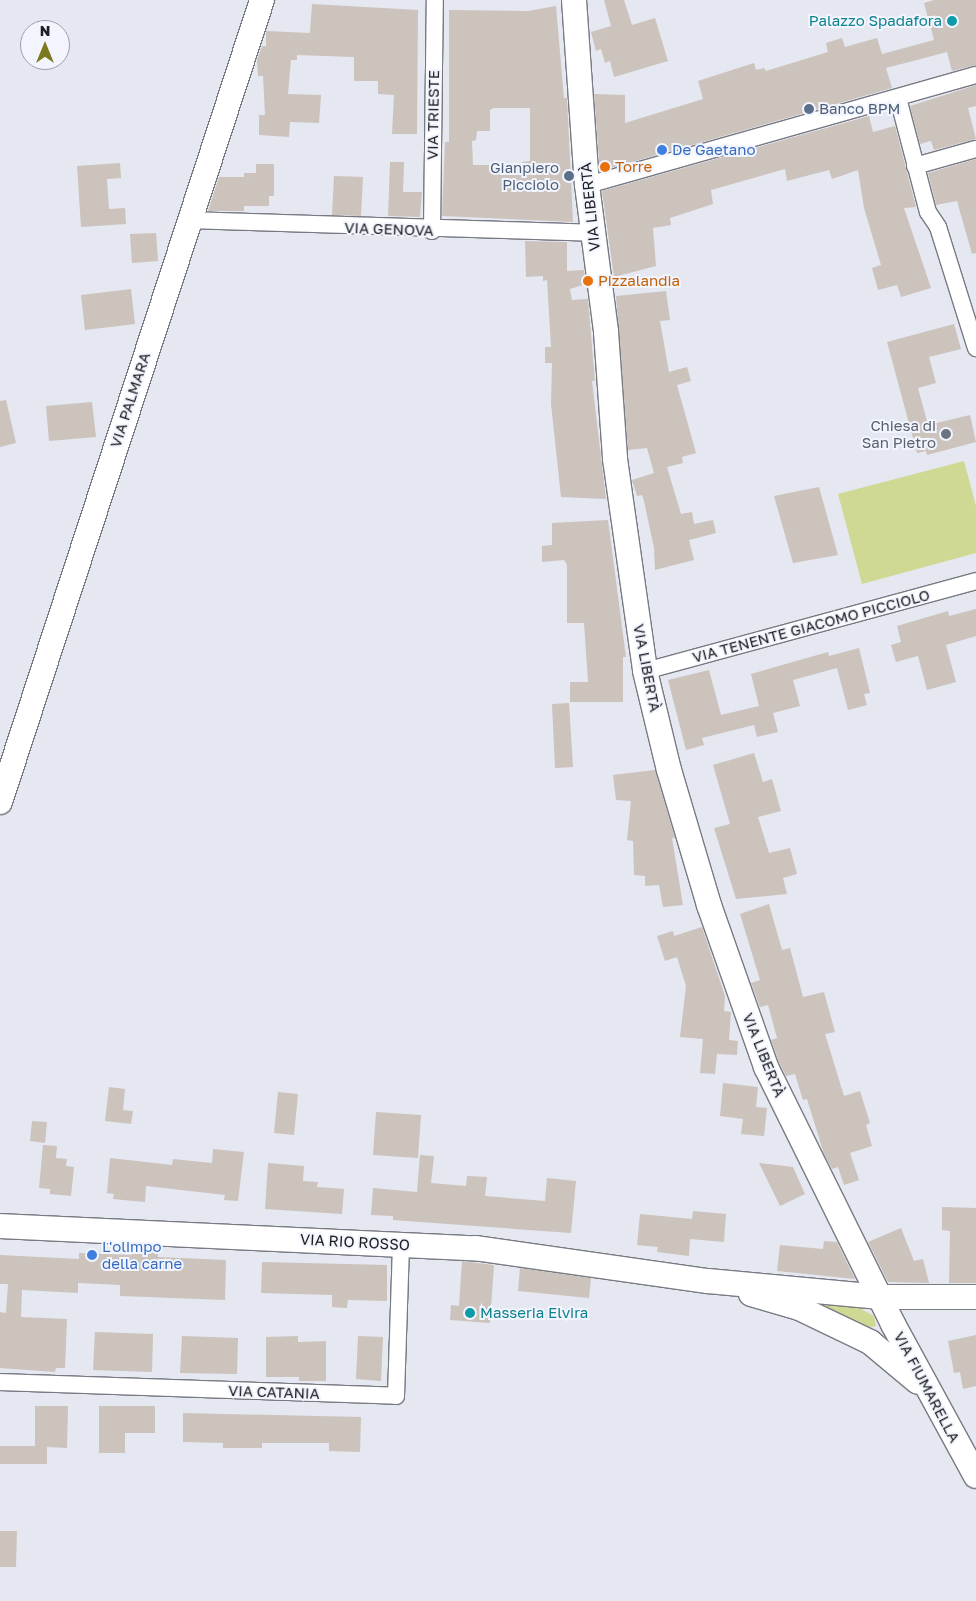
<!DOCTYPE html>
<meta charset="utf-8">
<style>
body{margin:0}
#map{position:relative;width:976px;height:1601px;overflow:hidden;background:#e5e7f1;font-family:"Golos Text",sans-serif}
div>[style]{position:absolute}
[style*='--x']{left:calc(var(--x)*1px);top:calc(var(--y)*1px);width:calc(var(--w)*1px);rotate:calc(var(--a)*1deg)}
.green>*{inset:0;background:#cfd994}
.building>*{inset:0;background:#cbc3bc}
.roads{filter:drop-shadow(1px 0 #787a82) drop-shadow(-1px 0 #787a82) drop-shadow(0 1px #787a82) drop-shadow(0 -1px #787a82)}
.street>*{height:16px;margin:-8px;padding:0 8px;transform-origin:8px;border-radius:8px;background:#fff}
.secondary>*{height:24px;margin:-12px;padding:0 12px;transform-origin:12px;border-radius:12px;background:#fff}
.dots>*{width:14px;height:14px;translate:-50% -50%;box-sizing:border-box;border:2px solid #f2f5fe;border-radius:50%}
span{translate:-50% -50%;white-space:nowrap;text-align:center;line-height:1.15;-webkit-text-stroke:4px #f2f5fe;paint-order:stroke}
.culture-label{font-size:15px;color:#0d838f}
.right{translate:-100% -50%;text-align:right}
.left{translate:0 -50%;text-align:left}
.service-label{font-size:15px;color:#4e5e75}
.street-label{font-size:15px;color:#1d1e21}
.shop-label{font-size:15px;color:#366cbe}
.food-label{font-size:15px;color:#c56008}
.worship-label{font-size:15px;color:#5b616d}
.north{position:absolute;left:20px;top:20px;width:50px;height:50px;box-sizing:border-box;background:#f2f5fe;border:1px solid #9d9fa6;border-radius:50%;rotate:0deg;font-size:14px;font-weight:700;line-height:20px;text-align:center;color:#1d1e21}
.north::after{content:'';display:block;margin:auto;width:18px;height:22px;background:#7c781e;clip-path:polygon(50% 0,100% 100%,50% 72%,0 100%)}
</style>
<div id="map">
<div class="green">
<i style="clip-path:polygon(964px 461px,976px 506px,976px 553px,862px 584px,838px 494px)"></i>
<i style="clip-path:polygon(807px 1299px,850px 1303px,874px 1316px,876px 1326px,868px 1328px)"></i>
</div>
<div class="building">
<i style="clip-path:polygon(604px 0,624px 0,632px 25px,655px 18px,668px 61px,614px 77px,610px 61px,605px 63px,601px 49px,596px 51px,591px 32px,611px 26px)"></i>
<i style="clip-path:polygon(934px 0,976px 0,976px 65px,952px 71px,947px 52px,913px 61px,886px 68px,892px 88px,600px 171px,594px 94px,625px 95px,625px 123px,703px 99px,698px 81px,754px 63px,756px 70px,764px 68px,766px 71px,828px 52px,826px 43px,842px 38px,845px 47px,877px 38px,882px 54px,934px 40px,924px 3px)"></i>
<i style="clip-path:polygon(312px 4px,418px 10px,417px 134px,392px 134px,394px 95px,378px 94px,378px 81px,354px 81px,354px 57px,297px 55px,297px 60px,291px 60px,288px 94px,321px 95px,319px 123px,290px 122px,289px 137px,259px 135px,259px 115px,265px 115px,263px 76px,258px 76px,257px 60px,262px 46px,266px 46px,266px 31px,310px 33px)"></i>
<i style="clip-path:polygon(evenodd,556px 6px,564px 98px,567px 98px,573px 222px,442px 216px,445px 142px,449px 142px,449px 10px,528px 11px,556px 6px,494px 108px,530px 108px,530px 161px,522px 162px,522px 165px,473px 165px,472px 141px,476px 140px,477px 131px,490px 131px,490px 110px,494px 108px)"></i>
<i style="clip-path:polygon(976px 85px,976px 106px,968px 108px,976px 139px,934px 150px,931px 141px,920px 144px,910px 106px)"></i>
<i style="clip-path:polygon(869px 116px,873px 132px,895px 126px,916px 207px,904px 208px,931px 288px,901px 297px,897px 285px,878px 290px,872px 268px,881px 265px,864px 208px,858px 170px,832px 179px,829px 170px,787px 181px,785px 169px,711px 190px,713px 204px,670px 218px,671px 225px,653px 228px,656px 266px,614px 277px,602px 191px)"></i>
<i style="clip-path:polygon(976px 159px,976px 253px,972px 254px,957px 201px,936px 205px,928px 173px)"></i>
<i style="clip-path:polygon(390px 162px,404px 162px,403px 192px,422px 192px,420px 217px,388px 216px)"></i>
<i style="clip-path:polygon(120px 163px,121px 178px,107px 179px,109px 209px,125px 208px,126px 224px,81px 227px,77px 166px)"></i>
<i style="clip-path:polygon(256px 164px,274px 164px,274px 196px,269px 196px,269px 206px,244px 206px,244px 211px,208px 211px,219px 177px,244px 177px,244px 173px,256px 173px)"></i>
<i style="clip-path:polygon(334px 176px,363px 177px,361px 216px,332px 215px)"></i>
<i style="clip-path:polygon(156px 233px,158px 261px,132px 263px,130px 234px)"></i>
<i style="clip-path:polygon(525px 241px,567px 242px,567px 271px,584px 270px,586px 284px,570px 289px,572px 300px,588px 299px,595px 381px,592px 381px,606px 499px,561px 497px,551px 404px,552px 363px,545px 363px,545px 347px,551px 347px,547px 280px,543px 281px,543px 276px,526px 277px)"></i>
<i style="clip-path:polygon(131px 289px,135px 324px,85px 330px,81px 295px)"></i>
<i style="clip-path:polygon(666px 291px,670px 320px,660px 321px,669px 372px,687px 367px,691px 381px,677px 385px,696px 453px,682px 457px,683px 463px,667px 467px,681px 514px,692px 512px,694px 524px,713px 520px,716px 533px,689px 540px,694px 560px,655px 570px,654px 548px,644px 501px,642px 495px,637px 496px,632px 480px,654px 473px,647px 448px,628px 450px,616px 296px)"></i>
<i style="clip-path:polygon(954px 324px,961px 349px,929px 357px,936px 383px,918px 388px,928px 425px,970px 415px,976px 442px,927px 455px,926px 451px,917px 453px,887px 342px)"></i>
<i style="clip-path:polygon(6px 400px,16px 443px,0 447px,0 401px)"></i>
<i style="clip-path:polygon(92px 402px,96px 437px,49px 441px,46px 406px)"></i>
<i style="clip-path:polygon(819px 487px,838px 555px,793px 563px,774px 496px)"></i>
<i style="clip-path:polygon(608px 520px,626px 657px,623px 657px,623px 702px,570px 702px,570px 682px,588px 682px,584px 623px,567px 623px,567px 565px,564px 560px,542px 562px,542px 546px,552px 545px,552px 523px)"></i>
<i style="clip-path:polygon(976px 609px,976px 636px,946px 645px,956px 682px,927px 690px,918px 656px,896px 662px,891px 645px,901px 642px,897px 626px,948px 611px,949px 616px)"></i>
<i style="clip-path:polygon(859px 648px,870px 693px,864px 694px,867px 705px,848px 710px,837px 668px,793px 680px,800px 706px,773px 713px,778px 732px,757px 737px,754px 725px,702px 738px,704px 745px,686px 750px,668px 680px,709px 670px,721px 715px,759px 706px,751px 674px,828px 652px,829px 656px)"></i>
<i style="clip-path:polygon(569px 703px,573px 767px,555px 768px,552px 704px)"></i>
<i style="clip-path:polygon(754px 753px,763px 782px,772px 779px,781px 811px,758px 817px,769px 853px,790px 848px,797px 874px,783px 878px,787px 894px,736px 899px,714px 828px,730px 824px,713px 765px)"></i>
<i style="clip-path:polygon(655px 770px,675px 838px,672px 838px,683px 905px,663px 907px,659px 885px,645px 886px,645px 876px,634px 875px,633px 841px,627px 840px,631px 801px,616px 800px,613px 775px)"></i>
<i style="clip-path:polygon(769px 904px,782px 950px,790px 948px,803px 997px,824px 992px,835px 1032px,825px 1034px,844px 1096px,860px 1091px,870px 1123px,866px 1125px,872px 1146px,850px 1153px,859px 1180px,844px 1185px,838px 1167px,832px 1169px,824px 1154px,807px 1099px,803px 1100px,795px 1074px,786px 1076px,779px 1062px,771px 1040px,777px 1038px,768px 1005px,760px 1007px,751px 983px,760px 980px,740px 914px)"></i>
<i style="clip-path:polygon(702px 927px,725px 996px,724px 1011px,731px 1012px,729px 1040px,738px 1041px,737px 1055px,717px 1054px,715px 1074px,700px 1073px,703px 1039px,680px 1037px,686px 986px,677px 957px,665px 961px,657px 936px,673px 931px,674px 936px)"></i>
<i style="clip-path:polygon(723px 1083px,758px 1087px,756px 1107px,767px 1108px,764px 1136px,741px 1134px,743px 1119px,720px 1116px)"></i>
<i style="clip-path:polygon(109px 1087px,125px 1089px,123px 1110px,133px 1111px,131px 1124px,105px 1121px)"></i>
<i style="clip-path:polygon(278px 1092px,298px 1094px,294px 1135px,274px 1133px)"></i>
<i style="clip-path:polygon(376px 1112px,421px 1115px,418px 1158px,373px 1155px)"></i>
<i style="clip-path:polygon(32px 1121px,47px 1122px,45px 1143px,30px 1141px)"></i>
<i style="clip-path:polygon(43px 1145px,57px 1146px,56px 1158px,67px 1159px,66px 1166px,74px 1167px,71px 1196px,50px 1194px,50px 1189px,39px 1188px)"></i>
<i style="clip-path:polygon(213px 1149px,244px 1152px,238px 1201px,224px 1200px,225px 1195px,146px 1186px,145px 1202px,113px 1199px,114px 1194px,107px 1193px,110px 1158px,172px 1165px,173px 1159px,212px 1163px)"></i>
<i style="clip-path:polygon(420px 1155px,434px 1156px,431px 1183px,466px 1186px,467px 1176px,487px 1177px,485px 1196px,545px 1201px,547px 1178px,576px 1181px,571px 1233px,393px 1220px,393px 1216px,371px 1215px,373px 1188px,417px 1192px)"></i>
<i style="clip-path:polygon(268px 1163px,304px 1166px,303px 1181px,318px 1182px,317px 1187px,344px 1189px,342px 1214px,265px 1209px)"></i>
<i style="clip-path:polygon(759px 1163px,793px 1167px,805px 1194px,780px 1206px)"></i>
<i style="clip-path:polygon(942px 1207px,976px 1208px,976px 1283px,949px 1283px,950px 1231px,942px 1230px)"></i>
<i style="clip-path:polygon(693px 1211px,726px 1214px,724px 1242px,690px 1239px,689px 1256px,657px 1252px,658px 1247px,637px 1245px,640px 1214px,692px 1219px)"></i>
<i style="clip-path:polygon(901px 1228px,914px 1261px,923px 1259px,929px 1283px,888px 1282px,868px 1242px)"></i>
<i style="clip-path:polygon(824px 1241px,837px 1242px,855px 1279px,777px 1271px,780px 1245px,823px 1249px)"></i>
<i style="clip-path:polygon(132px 1251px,158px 1252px,158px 1257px,226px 1260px,225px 1300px,120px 1296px,120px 1285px,78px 1283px,78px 1293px,22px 1290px,21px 1317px,67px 1319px,65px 1368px,56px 1368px,55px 1372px,0 1368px,0 1312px,6px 1313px,8px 1284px,0 1284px,0 1255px,79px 1259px,79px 1253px,132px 1255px)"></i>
<i style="clip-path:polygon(462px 1261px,494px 1265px,490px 1323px,450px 1320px,451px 1305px,459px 1306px)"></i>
<i style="clip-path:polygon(262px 1262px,387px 1265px,387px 1301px,348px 1300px,347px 1308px,332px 1307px,332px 1295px,261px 1293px)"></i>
<i style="clip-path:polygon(520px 1268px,591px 1278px,589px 1298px,518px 1291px)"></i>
<i style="clip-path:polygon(95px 1332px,153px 1334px,152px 1372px,93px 1370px)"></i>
<i style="clip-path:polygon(976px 1335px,976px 1386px,963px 1389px,960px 1372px,954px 1373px,948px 1341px)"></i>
<i style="clip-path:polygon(182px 1336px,238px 1338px,237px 1374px,180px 1373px)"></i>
<i style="clip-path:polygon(298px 1336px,298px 1342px,326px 1341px,326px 1381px,299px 1381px,299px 1377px,266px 1377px,266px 1337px)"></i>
<i style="clip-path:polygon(358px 1336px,383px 1337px,381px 1381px,356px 1379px)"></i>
<i style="clip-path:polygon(35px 1406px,68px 1406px,67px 1448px,47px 1447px,47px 1464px,0 1464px,0 1446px,35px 1446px)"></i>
<i style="clip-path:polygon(99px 1406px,155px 1406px,155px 1433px,125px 1433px,125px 1453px,99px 1453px)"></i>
<i style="clip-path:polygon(183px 1413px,361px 1417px,360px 1452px,329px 1451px,329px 1443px,262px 1443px,262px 1448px,223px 1448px,223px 1443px,183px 1442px)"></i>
<i style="clip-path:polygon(0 1531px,17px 1531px,16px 1567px,0 1567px)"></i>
</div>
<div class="roads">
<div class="street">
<i style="--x:898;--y:98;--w:118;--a:75.3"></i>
<i style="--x:928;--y:212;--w:18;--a:56"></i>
<i style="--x:938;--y:227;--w:127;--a:72.6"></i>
<i style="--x:915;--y:166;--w:63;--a:-15.6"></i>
<i style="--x:587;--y:185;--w:404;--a:-15.8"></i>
<i style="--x:187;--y:220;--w:405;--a:1.8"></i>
<i style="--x:432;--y:231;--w:231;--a:-89.3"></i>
<i style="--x:645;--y:671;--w:343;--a:-15.2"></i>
<i style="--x:0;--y:1382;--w:396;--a:2"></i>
<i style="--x:396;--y:1396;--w:153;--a:-88.1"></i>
</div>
<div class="secondary">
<i style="--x:574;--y:0;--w:185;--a:86"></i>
<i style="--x:587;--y:185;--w:148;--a:82.6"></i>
<i style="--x:606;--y:332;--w:127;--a:85.9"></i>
<i style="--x:615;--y:459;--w:214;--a:81.9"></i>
<i style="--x:645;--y:671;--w:102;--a:76.4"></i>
<i style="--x:669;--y:770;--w:141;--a:73.5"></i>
<i style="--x:709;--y:905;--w:172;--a:70.6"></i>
<i style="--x:766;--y:1067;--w:287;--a:63.7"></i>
<i style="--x:893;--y:1324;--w:173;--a:61.4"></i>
<i style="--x:0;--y:802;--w:844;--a:-71.91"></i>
<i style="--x:0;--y:1226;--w:476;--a:2.7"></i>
<i style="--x:475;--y:1248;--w:235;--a:8.1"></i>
<i style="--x:708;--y:1281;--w:173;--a:5.3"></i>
<i style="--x:880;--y:1297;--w:96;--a:0"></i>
<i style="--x:751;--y:1294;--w:50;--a:16.3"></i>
<i style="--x:799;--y:1308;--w:79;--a:25.6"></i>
<i style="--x:870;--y:1342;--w:62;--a:39.8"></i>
</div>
</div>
<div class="dots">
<i style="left:952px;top:21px;background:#0f9aa8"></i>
<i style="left:809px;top:109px;background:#5c6f8a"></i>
<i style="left:662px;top:150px;background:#3f7fe0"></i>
<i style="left:605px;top:167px;background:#e8710a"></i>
<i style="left:569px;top:176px;background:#5c6f8a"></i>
<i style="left:588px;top:281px;background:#e8710a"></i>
<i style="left:946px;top:434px;background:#6b7280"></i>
<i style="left:92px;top:1255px;background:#3f7fe0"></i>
<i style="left:470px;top:1313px;background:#0f9aa8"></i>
</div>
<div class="culture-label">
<span class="right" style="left:942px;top:21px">Palazzo Spadafora</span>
<span class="left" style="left:480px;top:1313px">Masseria Elvira</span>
</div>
<div class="service-label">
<span class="left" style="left:819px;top:109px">Banco BPM</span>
<span class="right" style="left:559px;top:176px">Gianpiero<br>Picciolo</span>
</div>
<div class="street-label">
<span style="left:433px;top:115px;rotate:-89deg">VIA TRIESTE</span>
<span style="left:590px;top:207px;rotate:-96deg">VIA LIBERTÀ</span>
<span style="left:389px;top:229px;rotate:2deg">VIA GENOVA</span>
<span style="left:130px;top:400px;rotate:-72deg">VIA PALMARA</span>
<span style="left:811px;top:626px;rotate:-15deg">VIA TENENTE GIACOMO PICCIOLO</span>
<span style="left:647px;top:668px;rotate:79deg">VIA LIBERTÀ</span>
<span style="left:764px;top:1055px;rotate:68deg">VIA LIBERTÀ</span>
<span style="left:355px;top:1242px;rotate:3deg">VIA RIO ROSSO</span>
<span style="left:927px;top:1387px;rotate:62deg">VIA FIUMARELLA</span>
<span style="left:274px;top:1392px;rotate:2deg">VIA CATANIA</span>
</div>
<div class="shop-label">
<span class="left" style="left:672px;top:150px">De Gaetano</span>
<span class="left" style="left:102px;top:1255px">L'olimpo<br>della carne</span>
</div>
<div class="food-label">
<span class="left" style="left:615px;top:167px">Torre</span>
<span class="left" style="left:598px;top:281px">Pizzalandia</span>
</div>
<div class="worship-label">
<span class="right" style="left:936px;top:434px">Chiesa di<br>San Pietro</span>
</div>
<div class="north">N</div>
</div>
